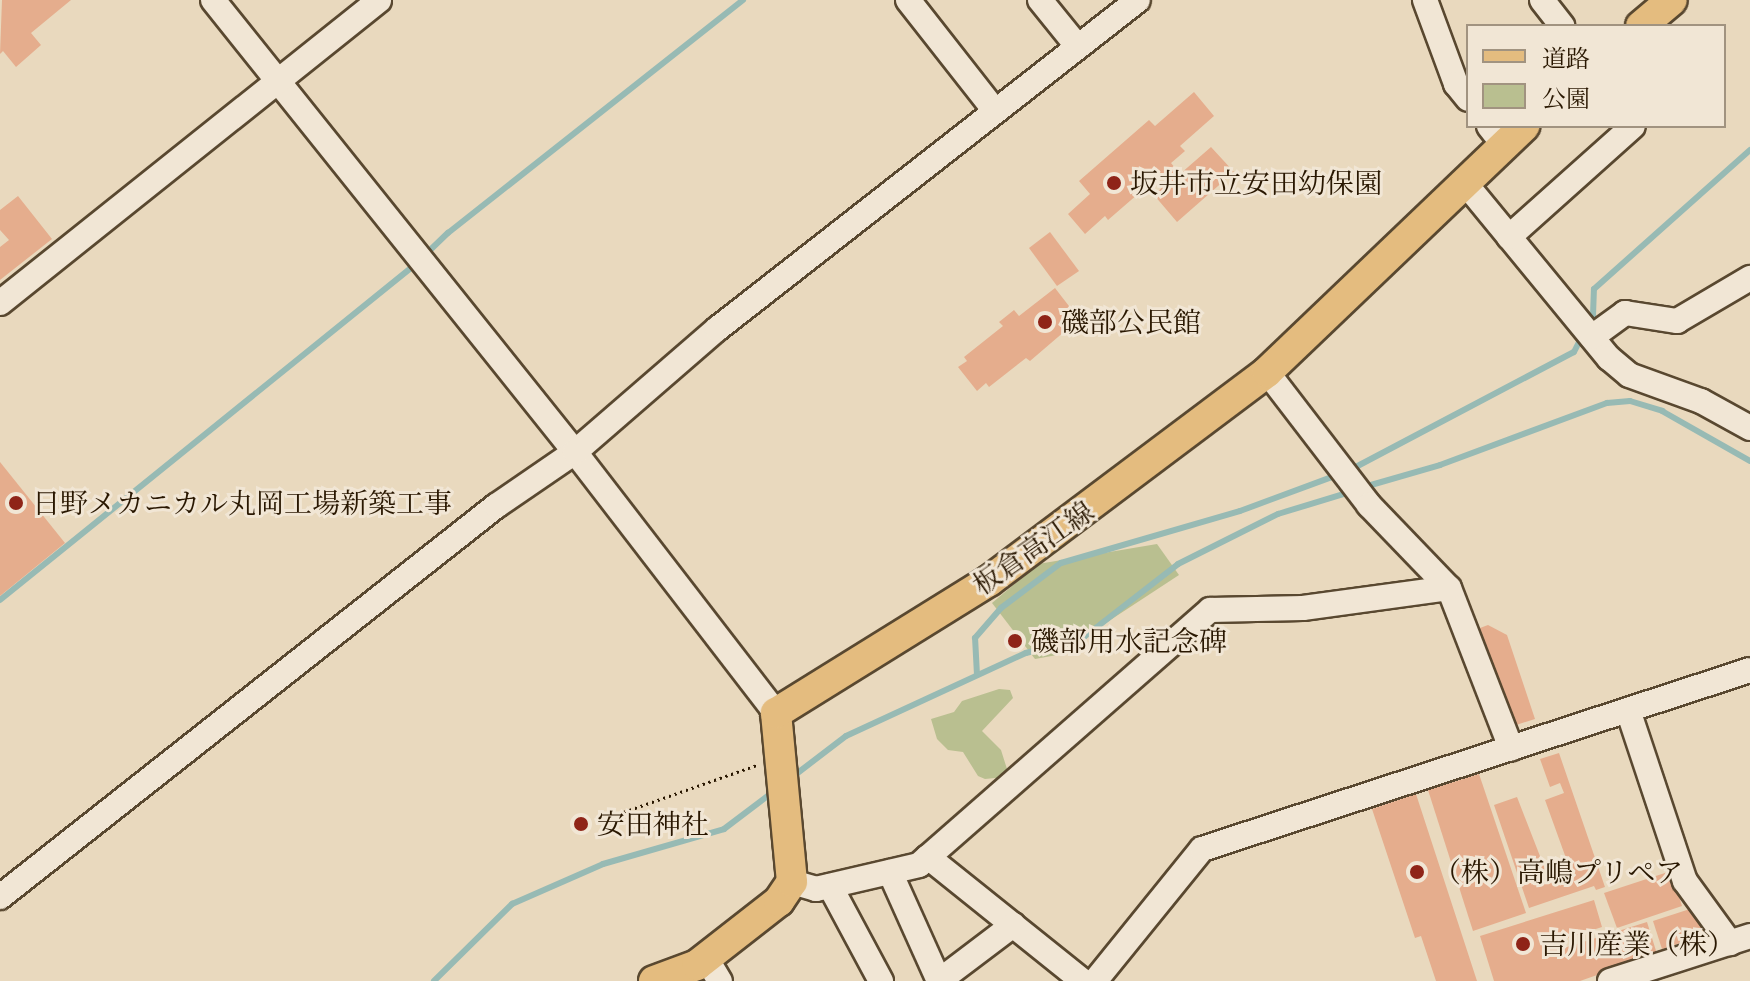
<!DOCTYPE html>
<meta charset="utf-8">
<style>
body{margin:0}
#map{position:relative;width:1750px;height:981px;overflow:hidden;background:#e9d9be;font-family:"Libre Caslon Text","Noto Serif JP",serif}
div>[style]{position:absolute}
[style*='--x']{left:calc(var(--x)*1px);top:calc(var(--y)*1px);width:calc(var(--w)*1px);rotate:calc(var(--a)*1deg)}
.green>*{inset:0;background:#b9bf90}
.stream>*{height:6px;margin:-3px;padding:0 3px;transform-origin:3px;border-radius:3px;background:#97bab4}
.building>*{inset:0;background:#e5ad8d}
.path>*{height:3px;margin-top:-1.5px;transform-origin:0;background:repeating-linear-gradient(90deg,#291701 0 2px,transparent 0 6px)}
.roads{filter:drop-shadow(2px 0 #594830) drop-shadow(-2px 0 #594830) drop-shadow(0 2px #594830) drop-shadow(0 -2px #594830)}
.minor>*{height:24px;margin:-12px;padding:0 12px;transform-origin:12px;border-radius:12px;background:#f1e6d5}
.major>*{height:30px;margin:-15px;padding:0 15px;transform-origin:15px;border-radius:15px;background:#e4bc7f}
.dots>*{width:22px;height:22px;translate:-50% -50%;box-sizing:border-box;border:4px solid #f1e6d5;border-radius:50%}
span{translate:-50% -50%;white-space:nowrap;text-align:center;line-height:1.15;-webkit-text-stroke:6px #f1e6d5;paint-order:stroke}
.poi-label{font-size:28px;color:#291701}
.left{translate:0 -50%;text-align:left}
.street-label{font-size:28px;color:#291701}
.legend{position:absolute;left:1466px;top:24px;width:260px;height:104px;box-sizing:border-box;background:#f1e6d5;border:2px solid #a19380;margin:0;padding:10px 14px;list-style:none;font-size:24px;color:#291701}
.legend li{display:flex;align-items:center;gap:16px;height:40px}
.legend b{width:40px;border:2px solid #a19380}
</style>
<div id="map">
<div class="green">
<i style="clip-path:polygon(1157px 544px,1179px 575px,1057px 655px,1035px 659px,992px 603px,1038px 564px)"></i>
<i style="clip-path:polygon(999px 689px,1010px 690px,1013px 698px,982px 731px,1001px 750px,1007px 769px,1005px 777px,985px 779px,978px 776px,963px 752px,948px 750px,937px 739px,931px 719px,954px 712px,962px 701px)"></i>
</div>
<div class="stream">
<i style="--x:425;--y:255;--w:32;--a:-44"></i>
<i style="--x:448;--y:233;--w:376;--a:-38.3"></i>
<i style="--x:1588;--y:324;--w:9;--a:-58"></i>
<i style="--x:1593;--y:316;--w:27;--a:-88"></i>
<i style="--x:1594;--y:289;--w:209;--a:-41.7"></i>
<i style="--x:1350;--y:470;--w:253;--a:-27.8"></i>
<i style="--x:1574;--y:352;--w:20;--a:-63"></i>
<i style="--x:1364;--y:487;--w:79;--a:-16.1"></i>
<i style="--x:1440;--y:465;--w:178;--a:-20.4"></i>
<i style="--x:1607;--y:403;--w:23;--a:-5"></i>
<i style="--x:1630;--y:401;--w:34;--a:17"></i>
<i style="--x:1662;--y:411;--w:101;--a:29.6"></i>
<i style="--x:0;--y:600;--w:536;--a:-38.94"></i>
<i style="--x:977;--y:675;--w:37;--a:-93"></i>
<i style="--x:975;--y:638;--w:40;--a:-49"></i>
<i style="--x:1001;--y:608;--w:75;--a:-36.9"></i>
<i style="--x:1061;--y:563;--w:186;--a:-16.2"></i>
<i style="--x:1240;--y:511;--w:107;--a:-20.3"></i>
<i style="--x:791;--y:778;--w:69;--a:-37.4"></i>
<i style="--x:846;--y:736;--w:198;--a:-24.8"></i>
<i style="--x:1026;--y:653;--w:60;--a:-15.4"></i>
<i style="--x:1084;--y:637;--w:119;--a:-37.8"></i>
<i style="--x:1178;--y:564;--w:112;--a:-26.6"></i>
<i style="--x:1278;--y:514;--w:75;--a:-17"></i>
<i style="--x:434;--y:981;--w:110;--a:-44.6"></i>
<i style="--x:512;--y:904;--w:99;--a:-23.7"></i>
<i style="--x:603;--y:864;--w:126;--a:-16.1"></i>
<i style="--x:724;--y:829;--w:61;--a:-37.1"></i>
</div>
<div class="building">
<i style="clip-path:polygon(2px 0,71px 0,31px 33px,41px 45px,16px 67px,3px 51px,0 54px)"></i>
<i style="clip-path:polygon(1194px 92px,1214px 116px,1180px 146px,1185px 151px,1171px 163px,1180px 174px,1211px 147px,1234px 172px,1177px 222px,1154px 195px,1168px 182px,1161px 174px,1108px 220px,1105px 216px,1085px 234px,1068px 214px,1090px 194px,1079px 181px,1149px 120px,1155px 126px)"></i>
<i style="clip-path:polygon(18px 196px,52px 239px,0 280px,0 247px,9px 240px,0 230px,0 210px)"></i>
<i style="clip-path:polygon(1050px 232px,1079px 271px,1057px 286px,1029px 248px)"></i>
<i style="clip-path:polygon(1055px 288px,1079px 319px,1030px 361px,1026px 358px,989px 387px,986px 383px,977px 391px,958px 367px,967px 361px,964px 357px,1003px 326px,999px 322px,1014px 310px,1019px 316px)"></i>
<i style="clip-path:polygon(0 462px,65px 543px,0 596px)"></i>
<i style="clip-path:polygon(1488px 625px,1507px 635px,1535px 719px,1513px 726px,1480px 628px)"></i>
<i style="clip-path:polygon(1559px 753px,1605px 887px,1596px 890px,1594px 886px,1529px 908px,1494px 805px,1517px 797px,1545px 869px,1567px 861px,1545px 800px,1564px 793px,1560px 783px,1550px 787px,1540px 759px)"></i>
<i style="clip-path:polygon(1479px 774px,1526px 913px,1473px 931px,1428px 790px)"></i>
<i style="clip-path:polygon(1416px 794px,1477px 981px,1436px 981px,1421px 936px,1415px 938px,1372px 809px)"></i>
<i style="clip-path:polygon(1671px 871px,1682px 906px,1617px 928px,1604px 893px)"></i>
<i style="clip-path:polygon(1594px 900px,1602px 927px,1562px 940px,1564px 948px,1647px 922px,1657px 954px,1580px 981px,1494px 981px,1480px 936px)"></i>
<i style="clip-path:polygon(1693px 908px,1705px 935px,1662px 949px,1653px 921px)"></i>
</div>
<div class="path">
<i style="--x:601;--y:820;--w:165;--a:-19.4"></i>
</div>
<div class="roads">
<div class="minor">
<i style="--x:213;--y:0;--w:579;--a:51.31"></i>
<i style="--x:575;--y:452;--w:329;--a:52.4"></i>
<i style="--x:908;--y:0;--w:141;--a:51.9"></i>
<i style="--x:1040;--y:0;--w:60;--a:51"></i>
<i style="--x:1425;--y:0;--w:90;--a:69.7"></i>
<i style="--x:1456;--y:84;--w:19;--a:51"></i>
<i style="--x:1542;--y:0;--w:33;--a:52"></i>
<i style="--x:1489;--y:126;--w:23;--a:52"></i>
<i style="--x:1465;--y:183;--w:227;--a:50.6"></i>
<i style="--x:1609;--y:358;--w:26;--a:40"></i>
<i style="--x:1629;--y:375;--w:77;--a:19.9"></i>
<i style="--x:1701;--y:401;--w:56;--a:28.9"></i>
<i style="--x:1509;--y:237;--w:166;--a:-41.8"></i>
<i style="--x:0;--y:303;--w:485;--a:-38.6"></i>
<i style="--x:1592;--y:337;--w:41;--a:-36"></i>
<i style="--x:1625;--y:313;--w:53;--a:8.7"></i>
<i style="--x:1677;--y:321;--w:85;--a:-30.5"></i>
<i style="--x:1267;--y:372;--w:168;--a:52.5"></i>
<i style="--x:1369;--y:505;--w:115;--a:46.1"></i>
<i style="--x:1449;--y:588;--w:172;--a:68.8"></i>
<i style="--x:1628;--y:710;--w:180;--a:71.6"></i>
<i style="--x:1685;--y:881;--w:77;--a:54"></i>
<i style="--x:928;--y:857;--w:375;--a:-41.2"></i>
<i style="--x:1210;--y:610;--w:93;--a:-1.2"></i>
<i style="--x:1303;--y:608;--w:147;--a:-7.8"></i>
<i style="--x:890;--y:872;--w:120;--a:65.8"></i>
<i style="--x:792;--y:882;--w:25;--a:16"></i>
<i style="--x:816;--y:889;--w:106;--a:-13.1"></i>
<i style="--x:919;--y:865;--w:12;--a:-42"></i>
<i style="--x:928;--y:857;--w:198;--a:38.7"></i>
<i style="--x:830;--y:886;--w:108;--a:61.8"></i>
<i style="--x:0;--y:897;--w:632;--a:-38.25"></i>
<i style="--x:496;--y:506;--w:96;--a:-34.4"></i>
<i style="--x:575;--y:452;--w:188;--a:-40.9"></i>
<i style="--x:717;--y:329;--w:534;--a:-38.01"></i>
<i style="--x:706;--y:958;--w:27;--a:59"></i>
<i style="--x:939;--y:981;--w:93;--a:-37.1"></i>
<i style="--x:1095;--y:981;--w:170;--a:-51"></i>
<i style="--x:1202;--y:849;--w:576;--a:-18.09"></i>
<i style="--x:1610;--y:981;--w:147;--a:-17.8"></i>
</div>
<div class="major">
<i style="--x:1641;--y:26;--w:40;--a:-40"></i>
<i style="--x:654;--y:981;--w:46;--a:-20.4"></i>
<i style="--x:697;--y:965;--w:104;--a:-38"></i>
<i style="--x:779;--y:901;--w:23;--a:-56"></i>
<i style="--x:792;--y:882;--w:170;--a:-95.4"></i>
<i style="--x:776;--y:713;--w:251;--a:-31.8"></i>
<i style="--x:989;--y:581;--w:348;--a:-36.9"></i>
<i style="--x:1267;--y:372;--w:356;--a:-43.7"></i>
</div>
</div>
<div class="dots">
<i style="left:1114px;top:183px;background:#8f2418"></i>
<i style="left:1045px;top:322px;background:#8f2418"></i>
<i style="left:16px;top:503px;background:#8f2418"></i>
<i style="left:1015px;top:641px;background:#8f2418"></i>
<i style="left:581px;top:824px;background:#8f2418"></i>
<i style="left:1417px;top:872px;background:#8f2418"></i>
<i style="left:1523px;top:944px;background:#8f2418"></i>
</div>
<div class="poi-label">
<span class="left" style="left:1130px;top:183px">坂井市立安田幼保園</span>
<span class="left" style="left:1061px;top:322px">磯部公民館</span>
<span class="left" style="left:32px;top:503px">日野メカニカル丸岡工場新築工事</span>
<span class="left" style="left:1031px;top:641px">磯部用水記念碑</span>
<span class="left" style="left:597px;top:824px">安田神社</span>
<span class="left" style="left:1433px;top:872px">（株）高嶋プリペア</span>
<span class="left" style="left:1539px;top:944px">吉川産業（株）</span>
</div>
<div class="street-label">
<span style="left:1033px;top:548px;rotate:-35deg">板倉高江線</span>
</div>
<ul class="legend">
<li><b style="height:10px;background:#e4bc7f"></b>道路</li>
<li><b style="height:22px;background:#b9bf90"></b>公園</li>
</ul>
</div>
